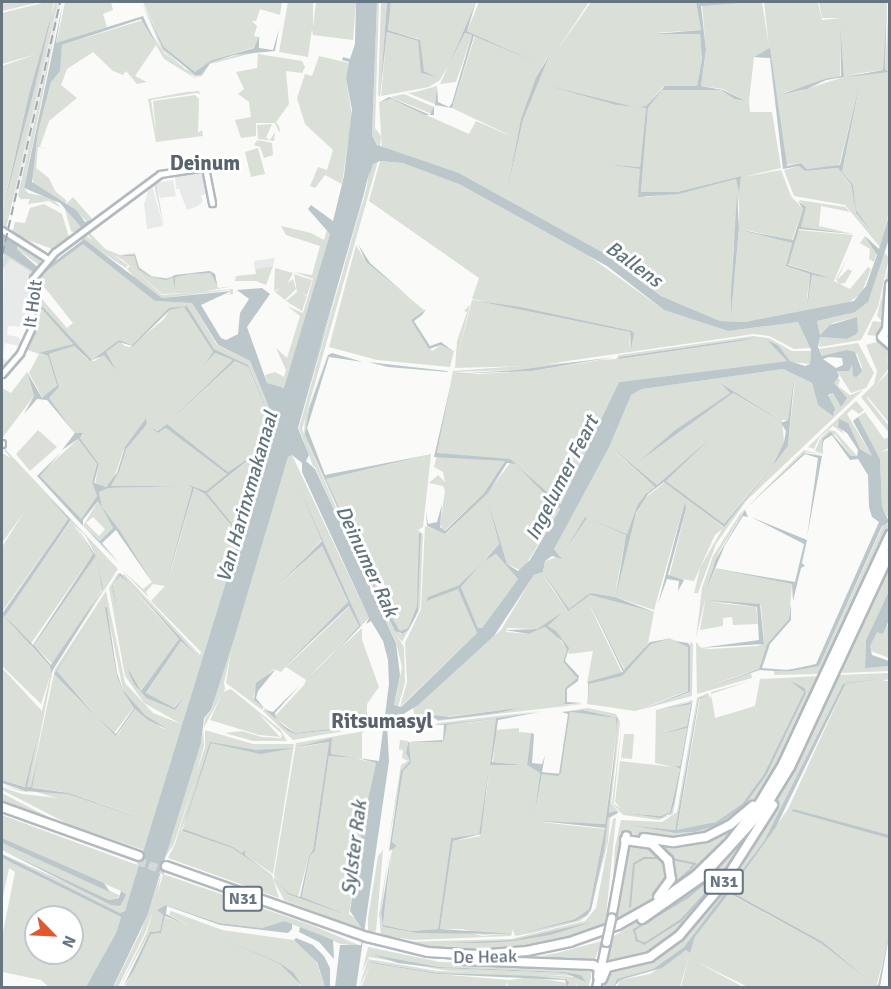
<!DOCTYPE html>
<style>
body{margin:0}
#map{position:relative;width:891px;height:989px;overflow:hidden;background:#fafaf8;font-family:Signika,sans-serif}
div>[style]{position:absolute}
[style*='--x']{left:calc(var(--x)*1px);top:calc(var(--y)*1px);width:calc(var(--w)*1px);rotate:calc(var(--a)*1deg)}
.built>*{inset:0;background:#e8e9e9}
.green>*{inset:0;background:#dadfd7}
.water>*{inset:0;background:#bbc7cb}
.pier>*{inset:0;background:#fafaf8}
.stream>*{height:1.5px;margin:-0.75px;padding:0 0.75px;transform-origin:0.75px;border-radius:0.75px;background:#bbc7cb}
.highway-tunnel>*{height:8px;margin-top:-4px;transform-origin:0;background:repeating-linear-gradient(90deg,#d5d9db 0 8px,transparent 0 12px)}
.roads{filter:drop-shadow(2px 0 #b3babf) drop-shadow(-2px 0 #b3babf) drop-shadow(0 2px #b3babf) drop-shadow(0 -2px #b3babf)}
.secondary>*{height:5px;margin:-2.5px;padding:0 2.5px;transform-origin:2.5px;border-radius:2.5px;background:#fff}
.primary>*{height:7px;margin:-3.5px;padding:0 3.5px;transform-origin:3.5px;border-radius:3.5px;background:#fff}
.highway>*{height:8px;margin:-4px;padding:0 4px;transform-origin:4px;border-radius:4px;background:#fff}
.rail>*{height:1.5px;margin-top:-0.75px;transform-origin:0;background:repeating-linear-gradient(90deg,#a2aab0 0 9px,transparent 0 13.5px)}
.bridges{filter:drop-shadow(2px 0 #b5babe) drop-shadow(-2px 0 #b5babe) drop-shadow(0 2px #b5babe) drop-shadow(0 -2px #b5babe)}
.primary-bridge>*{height:7px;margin:-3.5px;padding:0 3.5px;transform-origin:3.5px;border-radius:3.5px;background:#fff}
span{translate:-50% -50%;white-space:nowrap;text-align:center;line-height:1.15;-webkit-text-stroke:6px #fff;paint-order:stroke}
.shield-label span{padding:2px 4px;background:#fff;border:2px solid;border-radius:4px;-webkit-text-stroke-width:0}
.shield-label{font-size:16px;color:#657683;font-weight:700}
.street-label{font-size:18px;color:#657683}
.water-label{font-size:20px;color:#60757c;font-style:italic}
.quarter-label{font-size:21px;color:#57646e;font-weight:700}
.frame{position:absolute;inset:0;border:3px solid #657683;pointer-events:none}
.north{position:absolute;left:24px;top:905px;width:60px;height:60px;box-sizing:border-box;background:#fff;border:2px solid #c1c8cd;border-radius:50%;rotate:114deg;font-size:16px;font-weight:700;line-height:24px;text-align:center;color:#657683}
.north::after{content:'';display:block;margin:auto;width:21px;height:27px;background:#e4572e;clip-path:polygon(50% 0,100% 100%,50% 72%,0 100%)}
</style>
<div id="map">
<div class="built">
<i style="clip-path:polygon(58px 2px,61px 2px,10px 224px,14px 194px)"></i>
<i style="clip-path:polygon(202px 171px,207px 193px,201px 196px,203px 201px,198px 206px,187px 210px,179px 189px,176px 189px,175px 177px)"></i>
<i style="clip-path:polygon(173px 180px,176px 196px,160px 198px,156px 183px)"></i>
<i style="clip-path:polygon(151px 181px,163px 226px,147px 229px,144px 204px)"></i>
<i style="clip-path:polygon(4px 253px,32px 271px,28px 281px,28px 327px,8px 326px,7px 335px,18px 337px,21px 342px,19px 346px,5px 343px,3px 358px,8px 362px,4px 365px,2px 364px)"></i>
<i style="clip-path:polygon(275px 258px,273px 266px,255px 269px,254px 261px)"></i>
</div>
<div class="green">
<i style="clip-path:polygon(2px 2px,41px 2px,2px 11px)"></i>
<i style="clip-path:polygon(46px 2px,54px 2px,42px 57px,55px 2px,58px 2px,6px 229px,2px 226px,2px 213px,40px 64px,28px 98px,2px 211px,2px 66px,37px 54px,2px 64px,2px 13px)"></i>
<i style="clip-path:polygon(61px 2px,24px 188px,28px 193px,52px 198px,61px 208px,49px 201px,28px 204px,30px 199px,20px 199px,18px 195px)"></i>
<i style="clip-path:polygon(65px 2px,111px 2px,113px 10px,103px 14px,107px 27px,56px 44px)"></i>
<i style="clip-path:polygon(141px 2px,163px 49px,185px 69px,200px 75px,205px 67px,210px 63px,243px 53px,258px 50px,261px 51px,210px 64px,202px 76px,196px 77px,183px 69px,162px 50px)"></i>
<i style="clip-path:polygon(143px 2px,282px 2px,280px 15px,260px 9px,256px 21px,252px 21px,257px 26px,254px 36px,260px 37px,255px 47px,212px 60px,196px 73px,164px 47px)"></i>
<i style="clip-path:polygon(288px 2px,313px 2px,313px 27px,316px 2px,356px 2px,353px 40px,313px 35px,312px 29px,308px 57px,279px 52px)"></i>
<i style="clip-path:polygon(377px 2px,379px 2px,375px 128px,381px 136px,380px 148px,372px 137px)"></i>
<i style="clip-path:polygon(381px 2px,387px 2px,380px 97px,378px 95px)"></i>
<i style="clip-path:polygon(391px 2px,476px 2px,450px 64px,465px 33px,472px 35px,456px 82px,440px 84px,448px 66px,440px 80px,429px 87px,381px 96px,387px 32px,418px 41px,423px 74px,438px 78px,424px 71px,419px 39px,388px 30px)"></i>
<i style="clip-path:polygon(evenodd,479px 2px,589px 2px,554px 55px,591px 2px,696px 2px,701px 30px,654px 33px,700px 34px,702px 59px,697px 86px,663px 87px,646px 106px,635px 107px,541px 84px,616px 105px,646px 108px,640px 167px,604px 164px,640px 169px,640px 195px,647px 197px,682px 193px,736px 179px,739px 192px,741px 176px,677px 192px,641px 192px,648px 108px,662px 90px,721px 90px,734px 99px,746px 101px,723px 89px,701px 86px,706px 52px,702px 4px,762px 2px,769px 46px,764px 2px,818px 2px,822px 20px,841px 18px,822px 18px,819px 2px,887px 2px,883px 70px,847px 75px,889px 72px,889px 212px,880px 247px,845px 205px,794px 196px,784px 170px,799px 166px,806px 171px,838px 168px,851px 186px,856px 213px,875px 236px,856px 210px,853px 185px,842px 172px,861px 79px,839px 166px,807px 169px,801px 163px,786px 165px,770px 49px,754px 57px,749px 101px,750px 112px,772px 112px,781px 168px,743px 177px,781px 170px,791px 196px,803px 209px,792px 240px,741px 229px,792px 243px,786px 266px,810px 274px,806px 306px,812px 275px,834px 279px,787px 264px,798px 230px,853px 235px,834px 281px,850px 289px,868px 267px,871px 269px,861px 294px,845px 305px,745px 322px,720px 321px,661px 296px,602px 252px,459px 173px,382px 148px,379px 102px,390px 99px,469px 134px,476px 121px,513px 137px,452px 108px,475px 36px,540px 64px,467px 31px,479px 2px,840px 22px,844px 77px,800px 91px,779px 94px,840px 76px,840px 22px,479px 2px,548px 56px,523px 120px,506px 196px,521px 120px,536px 77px,548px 56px,479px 2px,739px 195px,739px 228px,731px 317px,733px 252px,739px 195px)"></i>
<i style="clip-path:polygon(889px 2px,889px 71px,885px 69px)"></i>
<i style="clip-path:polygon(143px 20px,164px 53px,198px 80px,164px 59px,156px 45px,135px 76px,147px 82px,137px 84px,126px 71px,123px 75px,113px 71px,93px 52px,67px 69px,61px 85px,77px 98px,49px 121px,40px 147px,51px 150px,38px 147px,36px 168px,49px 178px,55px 191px,67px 201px,65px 204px,34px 186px,32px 176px,38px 132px,51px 82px,60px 64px,62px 45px)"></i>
<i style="clip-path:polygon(258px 54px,302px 61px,305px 67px,302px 73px,286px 71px,289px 104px,276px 122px,279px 126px,280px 131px,279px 132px,275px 123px,256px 123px,256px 136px,241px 138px,235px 120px,251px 117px,249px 102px,238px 94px,244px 89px,236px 72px,257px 68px)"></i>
<i style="clip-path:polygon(319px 56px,349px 63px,346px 78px,352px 116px,342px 184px,325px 175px,315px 188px,310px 186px,318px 167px,327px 170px,333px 150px,305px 124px,297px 98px,305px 74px,312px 76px)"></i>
<i style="clip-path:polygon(437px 86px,435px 104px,408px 93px,415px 92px)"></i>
<i style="clip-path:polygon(186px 92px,199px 91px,200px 94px,197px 93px,151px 100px,156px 134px,153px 101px,195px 95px,199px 99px,198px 133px,202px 130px,203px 136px,156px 142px,148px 99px)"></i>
<i style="clip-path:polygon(404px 94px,434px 107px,432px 114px,390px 97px)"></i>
<i style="clip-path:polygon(272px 124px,266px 138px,270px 140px,275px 132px,274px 141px,258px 139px,257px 125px)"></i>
<i style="clip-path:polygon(257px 140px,258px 143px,258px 140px,272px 143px,273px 155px,264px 158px,260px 147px,254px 145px)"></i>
<i style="clip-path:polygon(258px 148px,265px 174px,251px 177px,245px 152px)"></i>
<i style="clip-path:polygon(378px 161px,302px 429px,377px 603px,404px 647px,405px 683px,398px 707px,394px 705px,402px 667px,396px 642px,351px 548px,315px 467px,313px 466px,299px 428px,373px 164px)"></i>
<i style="clip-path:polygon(380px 161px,403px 163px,461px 185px,589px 256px,664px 310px,728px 331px,798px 322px,810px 348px,794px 349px,769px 336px,754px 334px,533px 366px,455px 368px,457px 341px,467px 312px,464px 311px,470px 305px,456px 363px,472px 300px,630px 332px,629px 348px,633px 332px,472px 299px,479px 278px,369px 201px)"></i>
<i style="clip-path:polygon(158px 177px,156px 182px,164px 228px,153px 180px)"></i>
<i style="clip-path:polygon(73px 197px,93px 220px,89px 223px,66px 204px)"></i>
<i style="clip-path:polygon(799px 200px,845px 207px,850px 212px,821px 206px,819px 226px,853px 234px,801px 227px,805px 207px)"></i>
<i style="clip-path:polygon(44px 204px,62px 214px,69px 237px,55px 250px,25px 239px,33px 233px,25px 239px,12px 233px,15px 222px,25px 223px,30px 208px)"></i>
<i style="clip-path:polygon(64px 206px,84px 227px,77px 234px,71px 231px)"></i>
<i style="clip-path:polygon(318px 219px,330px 231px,330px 234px,285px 388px,279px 387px,267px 383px,265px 375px,275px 372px,284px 377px,286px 370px,276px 348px,287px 358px,300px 316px,287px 306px,303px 313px,313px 279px,294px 272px,312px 275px,320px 246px,286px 235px,281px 226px,311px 233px,324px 240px,327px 230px)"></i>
<i style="clip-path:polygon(89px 232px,105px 249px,120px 255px,135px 253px,139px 267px,152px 276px,166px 278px,211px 271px,215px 274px,218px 288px,234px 286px,201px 292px,162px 294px,123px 260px,97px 246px,88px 235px)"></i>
<i style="clip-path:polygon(85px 235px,128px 265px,126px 268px,81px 239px,41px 270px,59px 252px)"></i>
<i style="clip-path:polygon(865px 236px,877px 252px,874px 262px,869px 259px,870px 249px,860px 243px)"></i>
<i style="clip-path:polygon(18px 243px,40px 256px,40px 266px,17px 249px)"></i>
<i style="clip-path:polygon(evenodd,80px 244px,85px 244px,155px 301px,192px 303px,217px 345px,250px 361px,275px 422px,144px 850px,70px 825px,2px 790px,2px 787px,22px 794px,57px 798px,29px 790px,27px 792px,20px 791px,2px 785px,25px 791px,30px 788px,2px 780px,2px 668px,42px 711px,50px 676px,41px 704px,2px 666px,2px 614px,18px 631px,5px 615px,71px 521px,44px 492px,68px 519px,2px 612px,2px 547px,24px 512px,2px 543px,2px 453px,11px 458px,2px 448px,6px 450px,118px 569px,53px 669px,30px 786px,55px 669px,106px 591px,125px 683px,153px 713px,181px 724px,144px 703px,125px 676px,109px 588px,118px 573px,125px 575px,200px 655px,201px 652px,151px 601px,165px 586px,153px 584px,146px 592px,149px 598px,121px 569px,143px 589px,152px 582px,102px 507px,99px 492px,109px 488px,186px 486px,111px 486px,119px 472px,125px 449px,143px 424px,147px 424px,146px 418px,123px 451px,114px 478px,106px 487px,95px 484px,99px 464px,80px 438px,83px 434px,75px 434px,49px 398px,59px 387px,49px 354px,74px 346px,88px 360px,95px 361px,119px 341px,125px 346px,130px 347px,163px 320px,170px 310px,184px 307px,213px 352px,203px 364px,215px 353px,234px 360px,170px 422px,235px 361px,248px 367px,258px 393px,248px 365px,214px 349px,187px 306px,169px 309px,132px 345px,119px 340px,92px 360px,42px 306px,39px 313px,44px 309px,73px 344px,39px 354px,25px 349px,18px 359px,34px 325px,36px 292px,67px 328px,73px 323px,45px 288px,36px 287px,35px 280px,80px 244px,167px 424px,228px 472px,260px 452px,207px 493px,236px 531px,205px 494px,194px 488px,168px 581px,192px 488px,188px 486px,206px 491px,227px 474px,166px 428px,158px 433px,148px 426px,159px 431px,167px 424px,80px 244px,73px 524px,85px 535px,96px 556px,34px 645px,53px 665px,51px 673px,50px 666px,30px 645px,93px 554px,73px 524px,80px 244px,97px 559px,103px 590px,54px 664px,102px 589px,97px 559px,80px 244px,120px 573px,130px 584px,120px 576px,113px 585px,121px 633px,128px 668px,141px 691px,179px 639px,132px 588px,197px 654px,181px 641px,146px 694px,173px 708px,184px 696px,175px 710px,146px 698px,138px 689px,129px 673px,112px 586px,120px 573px,80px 244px,101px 605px,57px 671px,96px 715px,54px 674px,101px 605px,80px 244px,104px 605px,106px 605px,123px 690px,145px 715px,172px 731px,162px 728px,135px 709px,117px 736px,114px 733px,134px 707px,124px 693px,117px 677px,104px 605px,80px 244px,31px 787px,69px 793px,149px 820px,69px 794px,31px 787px)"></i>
<i style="clip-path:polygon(356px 245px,366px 262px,424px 310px,411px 320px,432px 351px,441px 345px,454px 351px,450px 367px,377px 360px,329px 347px)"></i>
<i style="clip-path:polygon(884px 252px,889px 258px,878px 307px,861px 340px,819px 347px,820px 337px,847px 339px,855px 335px,857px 317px,833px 323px,820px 335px,817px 321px,846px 314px,866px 304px)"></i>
<i style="clip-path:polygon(4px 253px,34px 272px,31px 322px,28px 281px,31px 272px,10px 259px,2px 270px)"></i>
<i style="clip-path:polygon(848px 257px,837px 280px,848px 269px,852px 271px,845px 283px,839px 284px,836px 279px)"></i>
<i style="clip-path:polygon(889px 265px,887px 321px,881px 320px,877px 316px)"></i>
<i style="clip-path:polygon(130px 266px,162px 295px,233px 289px,233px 294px,214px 296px,230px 294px,230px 290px,162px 298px,135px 278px,127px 269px)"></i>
<i style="clip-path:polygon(273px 266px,266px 285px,256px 281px,235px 281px,234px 276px,236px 280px,236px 276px,256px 274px,255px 269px)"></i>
<i style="clip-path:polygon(275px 268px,293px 273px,286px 286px,274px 291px)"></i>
<i style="clip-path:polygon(294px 274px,312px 280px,307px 295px,302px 294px,307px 296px,302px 311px,286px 301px,297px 292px)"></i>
<i style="clip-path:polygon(293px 279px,296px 289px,285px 300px,275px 292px)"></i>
<i style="clip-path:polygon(873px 321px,887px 323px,877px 336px,867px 335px)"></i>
<i style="clip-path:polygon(evenodd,753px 336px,769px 338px,792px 351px,811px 351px,810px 364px,790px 362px,778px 345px,767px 340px,787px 361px,619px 382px,563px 504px,553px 500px,535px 483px,560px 509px,522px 571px,507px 564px,487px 497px,499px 544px,484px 560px,496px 554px,518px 579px,482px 628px,478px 628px,461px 587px,481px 564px,459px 585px,428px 597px,426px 600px,458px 588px,477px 633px,400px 707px,407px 682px,405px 643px,421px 609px,425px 526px,446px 534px,487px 493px,511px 462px,437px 453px,453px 371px,616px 359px,619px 355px,753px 336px,756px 337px,741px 341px,620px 359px,619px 357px,756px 337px,753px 336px,614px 358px,532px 371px,478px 374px,453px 372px,517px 370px,614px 358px)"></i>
<i style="clip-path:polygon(880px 341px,889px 347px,889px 365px,886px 354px,889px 368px,867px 398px,889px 426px,889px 433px,861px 397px,874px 384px,877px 371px,866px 345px)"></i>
<i style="clip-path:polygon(858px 343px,874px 373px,866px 388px,851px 393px,837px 371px,848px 370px,852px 365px,853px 375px,858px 377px,862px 367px,857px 354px,847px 350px,823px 357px,819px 349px)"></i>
<i style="clip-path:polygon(329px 352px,309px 409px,306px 437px,384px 610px,393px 628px,400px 634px,405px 633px,418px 612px,421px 533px,417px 606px,408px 628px,400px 631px,382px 601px,326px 479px,431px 454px,423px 527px,418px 530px,423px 534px,420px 608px,402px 642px,390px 626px,379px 602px,304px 434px,305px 417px)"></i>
<i style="clip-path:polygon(39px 354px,48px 356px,57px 384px,43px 399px,29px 373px)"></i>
<i style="clip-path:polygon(evenodd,783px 369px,812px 383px,818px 405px,835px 413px,827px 397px,833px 393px,841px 407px,841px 391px,834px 383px,836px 376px,840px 380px,838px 386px,850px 395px,863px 390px,746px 501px,716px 544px,698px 593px,694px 593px,700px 568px,722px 529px,715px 535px,694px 581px,669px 577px,686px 509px,685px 501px,654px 610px,615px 597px,592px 593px,587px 595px,569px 609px,542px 574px,567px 610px,590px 595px,654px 612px,648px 644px,625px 670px,588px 602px,622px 673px,587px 683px,593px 651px,569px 654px,564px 641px,548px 626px,564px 611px,537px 629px,507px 628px,506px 632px,529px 634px,545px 627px,555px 633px,567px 650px,563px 662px,577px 678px,565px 688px,565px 703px,557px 705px,584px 704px,438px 721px,435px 719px,498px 713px,526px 707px,437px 718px,414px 714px,413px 707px,501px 630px,534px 575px,543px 572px,545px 561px,560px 556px,554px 549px,631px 395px,642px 389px,783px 369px,795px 380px,788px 446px,772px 467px,784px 442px,782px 420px,788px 420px,795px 380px,783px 369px,720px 384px,778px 421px,733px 393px,637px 463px,675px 430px,730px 393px,720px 384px,783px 369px,715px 434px,666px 481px,724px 524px,769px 468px,723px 527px,665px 482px,645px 498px,634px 518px,615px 595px,626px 535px,587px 518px,563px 555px,585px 517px,627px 534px,637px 506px,655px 487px,612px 449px,657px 485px,715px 434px)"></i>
<i style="clip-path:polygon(889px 371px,889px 423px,867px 396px)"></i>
<i style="clip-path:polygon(27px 372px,34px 396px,3px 437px,2px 388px,11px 393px)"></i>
<i style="clip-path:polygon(856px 401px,864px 410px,859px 414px,852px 409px,847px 414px,872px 456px,860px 449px,838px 422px,844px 434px,833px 426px,819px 438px,814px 449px,808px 447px)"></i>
<i style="clip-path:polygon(865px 412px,884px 439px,889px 437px,889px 448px,881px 452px,889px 450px,889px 519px,882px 506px,880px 459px,858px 417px)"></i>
<i style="clip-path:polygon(38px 430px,57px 447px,30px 471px,16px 454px)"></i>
<i style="clip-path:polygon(829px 430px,835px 431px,857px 456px,851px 456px,835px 434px,823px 438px,823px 454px,815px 451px,820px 439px)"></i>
<i style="clip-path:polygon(78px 439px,97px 464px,92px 481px,97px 496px,80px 520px,39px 475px)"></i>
<i style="clip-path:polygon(804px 450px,823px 455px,806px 452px,746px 508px,719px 552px,705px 593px,716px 568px,792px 584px,789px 619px,767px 644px,759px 669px,711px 685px,751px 673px,752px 678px,697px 694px,696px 642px,701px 648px,711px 649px,758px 646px,764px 642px,761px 605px,710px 602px,756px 607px,758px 624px,733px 625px,732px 617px,723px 618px,723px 626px,700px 630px,706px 596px,696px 638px,702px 588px,713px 556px,740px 514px)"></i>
<i style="clip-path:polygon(292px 455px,369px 618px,361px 626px,296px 480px,322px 540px,278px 586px,322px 546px,348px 603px,281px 672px,274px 669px,257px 685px,253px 697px,264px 707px,262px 710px,226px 683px,231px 652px,224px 683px,225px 689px,203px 729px,204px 746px,196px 774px,205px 747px,205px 730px,253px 744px,294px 744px,273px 874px,245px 855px,245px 850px,242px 853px,233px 847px,183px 831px,187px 815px,181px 831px,232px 848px,272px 875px,279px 898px,168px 858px,175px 844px,196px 776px,174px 844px,165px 857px,201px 743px,205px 718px,211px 711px,288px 457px)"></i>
<i style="clip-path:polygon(437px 455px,505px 461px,484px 493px,444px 531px,440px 525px,445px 491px,443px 486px,429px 483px,438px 475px,445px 482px,443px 472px,434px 467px)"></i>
<i style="clip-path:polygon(evenodd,36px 474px,83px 526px,98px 501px,113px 528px,100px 541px,86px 527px,120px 566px,36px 474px,93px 517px,105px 529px,99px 536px,86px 523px,93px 517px)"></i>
<i style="clip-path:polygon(885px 521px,889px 525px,822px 671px,820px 674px,774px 675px,774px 671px,819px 666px)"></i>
<i style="clip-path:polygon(889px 563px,889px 591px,866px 640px,865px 667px,889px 666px,889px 671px,842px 673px,840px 669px)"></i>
<i style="clip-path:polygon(evenodd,350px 606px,359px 627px,308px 678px,362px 628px,362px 640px,379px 687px,367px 704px,367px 727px,293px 740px,263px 711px,265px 708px,275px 716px,304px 685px,306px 680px,286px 667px,350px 606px,363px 709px,341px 728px,322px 731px,295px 734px,288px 731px,280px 721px,295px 733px,339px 728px,363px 709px)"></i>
<i style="clip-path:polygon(887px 625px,889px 627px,889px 658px,871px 651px,870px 646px,877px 631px,883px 634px)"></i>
<i style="clip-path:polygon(669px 638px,688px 646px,689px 690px,644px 708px,689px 693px,690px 642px,693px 644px,692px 696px,635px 711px,587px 704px,589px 684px,622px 675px,651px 644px)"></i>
<i style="clip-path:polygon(889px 673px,889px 679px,883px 681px,890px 681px,890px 935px,876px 987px,748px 987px,695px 961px,743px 987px,681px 987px,689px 956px,680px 987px,617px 987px,620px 980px,650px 974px,686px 950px,690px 953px,695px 937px,728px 893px,822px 944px,873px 984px,823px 942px,730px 891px,788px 809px,846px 683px,879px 679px,843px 684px,764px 841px,684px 947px,653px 969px,618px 979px,614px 987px,603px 988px,606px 972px,680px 937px,773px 806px,838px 675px)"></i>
<i style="clip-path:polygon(evenodd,819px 676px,776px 768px,747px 810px,704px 836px,660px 839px,624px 833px,611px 909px,615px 847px,621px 820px,662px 822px,677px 812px,697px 698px,708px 693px,711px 699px,711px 692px,750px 681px,711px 694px,715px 718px,755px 706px,760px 679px,819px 676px,789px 680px,805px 688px,806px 693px,766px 776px,744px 806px,717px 825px,695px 832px,675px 833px,628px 825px,675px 830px,698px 700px,700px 698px,677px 831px,716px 822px,742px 804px,764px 774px,804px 692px,789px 680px)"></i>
<i style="clip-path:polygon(231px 689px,280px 729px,287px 741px,253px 741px,225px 733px,242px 731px,262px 737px,281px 738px,282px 734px,258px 713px,280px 737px,259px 735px,210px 720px,223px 692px)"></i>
<i style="clip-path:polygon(evenodd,693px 700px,673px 814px,659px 820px,623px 815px,612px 803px,622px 722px,614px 802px,614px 804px,621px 808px,615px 802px,620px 761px,673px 767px,655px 763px,656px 710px,693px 700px,688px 702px,692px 703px,692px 705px,673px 809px,668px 816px,657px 817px,624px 813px,661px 816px,670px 812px,680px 769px,675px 766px,680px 766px,687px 728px,660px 735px,687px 726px,691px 703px,660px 711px,688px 702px)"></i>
<i style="clip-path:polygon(evenodd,588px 708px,616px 714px,620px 722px,611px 803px,619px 812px,610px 818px,608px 842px,589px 914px,580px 921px,532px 933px,515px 936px,513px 929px,511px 936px,413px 940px,381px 935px,379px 914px,389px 853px,381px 913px,383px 927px,417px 933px,463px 931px,483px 936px,511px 933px,483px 935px,463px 929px,440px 929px,453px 841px,480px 836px,490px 767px,479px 834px,451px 838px,438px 929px,411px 931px,383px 925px,392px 848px,397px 846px,392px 843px,403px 771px,411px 763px,409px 742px,442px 742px,447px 725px,493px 720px,435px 725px,438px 723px,541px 711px,496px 718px,490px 765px,524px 765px,493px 762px,496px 730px,519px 728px,519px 732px,531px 733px,527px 765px,540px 773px,534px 817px,542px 774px,561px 773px,570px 712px,616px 718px,618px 732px,618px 718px,583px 710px,561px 712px,588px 708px,616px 736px,609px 814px,612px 812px,617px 813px,608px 818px,604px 852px,591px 910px,582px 918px,526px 932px,575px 919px,589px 909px,605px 829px,540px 822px,605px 824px,616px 736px)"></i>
<i style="clip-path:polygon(evenodd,365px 731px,362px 733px,362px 758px,358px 759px,376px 763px,362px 826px,349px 914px,359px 921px,363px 930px,284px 900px,274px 881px,274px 876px,285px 889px,274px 875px,296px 743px,365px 731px,332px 739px,331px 754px,355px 758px,329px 756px,315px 851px,310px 856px,302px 899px,298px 897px,309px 856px,313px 850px,329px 742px,297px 748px,332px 739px)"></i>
<i style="clip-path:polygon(624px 734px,634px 734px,632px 759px,621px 758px)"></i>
<i style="clip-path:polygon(400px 740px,408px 741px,406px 753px,410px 761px,402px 770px,387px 851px,401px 765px,408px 761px,402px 758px,403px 750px,393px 748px,399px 749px)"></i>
<i style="clip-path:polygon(2px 793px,50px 818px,69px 827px,2px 805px)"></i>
<i style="clip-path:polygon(2px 815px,140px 866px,125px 911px,120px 913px,2px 854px,120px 906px,121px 891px,2px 838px)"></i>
<i style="clip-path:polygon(745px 815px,740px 826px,696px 872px,661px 896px,671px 864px,640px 838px,690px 841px)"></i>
<i style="clip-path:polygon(616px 818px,605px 926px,526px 948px,436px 950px,403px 942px,511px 939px,585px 921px,596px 908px,613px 819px)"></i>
<i style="clip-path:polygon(755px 825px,708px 900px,657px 952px,606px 963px,611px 938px,695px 886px,736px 850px)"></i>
<i style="clip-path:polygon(635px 842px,661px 852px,670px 873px,659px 895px,613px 922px,626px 851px,629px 844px)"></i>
<i style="clip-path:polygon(2px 843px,119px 895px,120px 897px,109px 900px,2px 850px)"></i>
<i style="clip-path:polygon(383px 850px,376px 931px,371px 933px,368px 932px,368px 918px,378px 856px)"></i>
<i style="clip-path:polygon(evenodd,2px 858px,121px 917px,116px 933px,86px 987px,49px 987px,41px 980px,2px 972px,2px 937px,15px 872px,9px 868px,2px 901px,2px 858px,36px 917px,72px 917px,72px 953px,36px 953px,36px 917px)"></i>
<i style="clip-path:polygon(161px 874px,157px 899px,146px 931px,118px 987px,113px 988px,141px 931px)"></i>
<i style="clip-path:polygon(163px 874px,314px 926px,361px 946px,341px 944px,284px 921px,262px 928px,219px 923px,166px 905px,160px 909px,163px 915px,160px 931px,150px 932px,119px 988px,147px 932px)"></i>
<i style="clip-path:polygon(171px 911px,222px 930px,294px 940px,315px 958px,325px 987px,303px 987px,294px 973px,280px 963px,194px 926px,280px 964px,293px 974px,301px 987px,124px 988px,151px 934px,161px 933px,165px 917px,188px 925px,169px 915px)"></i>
<i style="clip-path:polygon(602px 941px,593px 964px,527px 959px,561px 952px)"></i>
<i style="clip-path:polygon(evenodd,368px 947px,440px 962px,592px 966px,591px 977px,588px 988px,577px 987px,575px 976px,449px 971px,369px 957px,362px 972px,368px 947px,370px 954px,439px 967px,565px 972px,581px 975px,584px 983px,580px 976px,565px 973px,438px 968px,398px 963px,370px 954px)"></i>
<i style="clip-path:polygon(368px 959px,437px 971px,533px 974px,575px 977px,577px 980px,576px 987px,568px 987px,565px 978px,438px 973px,371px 962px,359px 988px)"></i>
<i style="clip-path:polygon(371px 963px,438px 974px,509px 980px,532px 977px,567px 983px,567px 988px,508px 987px,507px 982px,505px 988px,361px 988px)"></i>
</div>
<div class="water">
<i style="clip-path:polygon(55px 2px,34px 90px,2px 213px,28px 98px)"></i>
<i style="clip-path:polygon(63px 2px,56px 43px,143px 16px,155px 42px,141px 19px,62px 45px,60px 71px,51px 82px,38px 132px,32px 182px,76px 210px,85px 222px,99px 217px,82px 228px,60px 203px,24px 188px)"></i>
<i style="clip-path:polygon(142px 2px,164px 47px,195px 72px,212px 60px,254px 48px,259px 37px,259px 48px,273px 50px,279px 29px,275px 51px,234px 55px,210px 63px,201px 75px,195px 75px,163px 49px)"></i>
<i style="clip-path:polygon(evenodd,356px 2px,377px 2px,372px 136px,377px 145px,459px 173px,602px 252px,661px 296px,720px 321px,745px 322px,854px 301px,866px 286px,877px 255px,865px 236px,879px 249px,890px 212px,889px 239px,868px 302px,855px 312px,817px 321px,820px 335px,830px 325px,857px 317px,858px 332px,855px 335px,847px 339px,820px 337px,818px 347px,822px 356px,847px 350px,855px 352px,862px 371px,857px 377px,853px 376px,852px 365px,849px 371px,837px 371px,839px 376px,834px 383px,847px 398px,841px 407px,833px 393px,828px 395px,835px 409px,833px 416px,818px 405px,812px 383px,783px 369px,642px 389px,631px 395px,609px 447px,554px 549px,562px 559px,552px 556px,545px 561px,543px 572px,534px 575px,494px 636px,418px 705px,402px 715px,390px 716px,387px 725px,389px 761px,356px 988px,335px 987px,340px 945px,361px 945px,363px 930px,350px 911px,362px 826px,376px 763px,358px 758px,379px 761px,389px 684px,388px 660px,383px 641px,371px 621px,366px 624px,369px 618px,302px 472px,302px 463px,292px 455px,288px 457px,234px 639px,211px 710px,204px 718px,201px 743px,147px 916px,113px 987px,86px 987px,116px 933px,121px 917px,2px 858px,2px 854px,120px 913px,125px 911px,275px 422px,250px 361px,218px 345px,192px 303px,155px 301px,83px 244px,40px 276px,2px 252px,2px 232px,18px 243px,17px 249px,42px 271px,84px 239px,162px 298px,231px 291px,201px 305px,221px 338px,226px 340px,238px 334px,240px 313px,249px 299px,237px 290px,262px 288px,270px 294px,247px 327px,267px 383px,284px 388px,330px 234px,308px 209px,311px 205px,333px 221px,344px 176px,352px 110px,346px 78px,349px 62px,342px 60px,343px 57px,350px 59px,355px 44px,356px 2px,380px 161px,403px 163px,461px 185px,607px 266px,664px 310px,728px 331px,798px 322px,811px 350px,810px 364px,805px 366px,790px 361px,778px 345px,767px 340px,787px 361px,619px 382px,561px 504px,517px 466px,560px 509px,530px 560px,518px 571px,507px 564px,487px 497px,499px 544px,484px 561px,496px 554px,518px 579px,482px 628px,478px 628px,461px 587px,482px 563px,459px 585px,428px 597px,426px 601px,458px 589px,477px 633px,401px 707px,394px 705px,400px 675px,396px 643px,315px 469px,306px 461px,309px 455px,298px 428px,373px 164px,380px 161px,356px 2px,370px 170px,364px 199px,319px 351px,365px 190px,370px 170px,356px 2px,829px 357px,842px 358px,843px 365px,836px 368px,823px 359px,829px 357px)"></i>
<i style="clip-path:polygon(387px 2px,391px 2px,388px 30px,420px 40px,424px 71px,438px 78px,421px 73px,418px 41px,387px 32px,380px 96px)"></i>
<i style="clip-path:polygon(476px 2px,467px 31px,540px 64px,474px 36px,452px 108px,435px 105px,437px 86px,438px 102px,449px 107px,452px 103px,472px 35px,465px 33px,449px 65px)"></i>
<i style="clip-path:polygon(696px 2px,751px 2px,701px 6px,706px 50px,701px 86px,723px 90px,746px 101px,734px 99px,721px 90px,662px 90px,648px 108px,641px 192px,677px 192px,741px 176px,739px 193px,736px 179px,679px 194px,638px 197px,640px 169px,604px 164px,640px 167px,646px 108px,616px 105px,541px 84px,635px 107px,646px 106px,665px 86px,697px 86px,702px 59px,700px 34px,654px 34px,701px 30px)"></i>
<i style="clip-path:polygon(887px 2px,885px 69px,889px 72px,846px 77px,883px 70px)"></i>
<i style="clip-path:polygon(840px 21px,844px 77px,826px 80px,807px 89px,779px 95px,825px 79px,841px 76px)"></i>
<i style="clip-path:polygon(770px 48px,787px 166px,801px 163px,807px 169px,840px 165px,861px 78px,842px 172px,853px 185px,856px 210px,875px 236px,856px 213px,851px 185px,838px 168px,805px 171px,799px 166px,783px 169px,770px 58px,754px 57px)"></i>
<i style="clip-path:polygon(549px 56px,523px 120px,506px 196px,521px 119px,536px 77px)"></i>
<i style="clip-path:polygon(389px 97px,430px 115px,434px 106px,434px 115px,425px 115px,391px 99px,380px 102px)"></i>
<i style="clip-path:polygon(737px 195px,739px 228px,731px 317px,731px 293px)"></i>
<i style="clip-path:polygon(798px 201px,806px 207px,801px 227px,853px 234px,799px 229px,788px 265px,834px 279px,812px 275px,807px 306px,810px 274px,786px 266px,792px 243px,741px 230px,793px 240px,803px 209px)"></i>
<i style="clip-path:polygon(358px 244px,370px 263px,411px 299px,366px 262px)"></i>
<i style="clip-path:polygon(134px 255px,121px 256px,135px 255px,139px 268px,151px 277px,167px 279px,175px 275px,209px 271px,215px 274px,217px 285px,211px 273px,191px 274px,175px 277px,175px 290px,173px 277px,166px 280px,150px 277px,138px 269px)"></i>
<i style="clip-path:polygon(472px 300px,520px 307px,632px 331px,634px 334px,631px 348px,630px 332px)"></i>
<i style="clip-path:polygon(42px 306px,92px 360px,119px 340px,132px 345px,169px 308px,187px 306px,214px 349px,248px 365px,270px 418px,248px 367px,235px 361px,169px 422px,233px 360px,215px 353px,203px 365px,213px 352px,184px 307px,170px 310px,133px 346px,119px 342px,106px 352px,116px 370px,104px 355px,90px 361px,74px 346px,49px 354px,59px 387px,49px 398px,73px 431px,47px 400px,37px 399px,24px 414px,34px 396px,27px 372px,42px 398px,57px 385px,48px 356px,39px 353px,73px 344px,42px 309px,31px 336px)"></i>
<i style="clip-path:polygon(426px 309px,422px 315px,414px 321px,430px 346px,441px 342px,453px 351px,441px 345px,429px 349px,411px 320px)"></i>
<i style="clip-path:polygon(757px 337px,741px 341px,619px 359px,619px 357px)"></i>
<i style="clip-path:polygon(332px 353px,363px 362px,329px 357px,307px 428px,325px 475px,427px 455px,326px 479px,382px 601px,400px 631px,408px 628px,417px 606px,419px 533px,421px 533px,418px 612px,409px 629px,403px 634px,395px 631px,384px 610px,305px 435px,309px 409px,328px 355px)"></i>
<i style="clip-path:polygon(614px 357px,532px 371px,453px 374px,517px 370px)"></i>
<i style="clip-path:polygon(368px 362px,447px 371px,448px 372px,388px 367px)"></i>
<i style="clip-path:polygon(794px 380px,788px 446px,772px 467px,784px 442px,786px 431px,781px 423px,788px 420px)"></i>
<i style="clip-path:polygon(451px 383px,437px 453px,510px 459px,516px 464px,507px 463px,488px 493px,445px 534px,427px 526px,426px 511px,428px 524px,437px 522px,442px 504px,440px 527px,445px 531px,484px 493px,505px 461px,434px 457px)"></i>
<i style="clip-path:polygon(720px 383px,779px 420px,733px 393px,637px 463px,675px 430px,730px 393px)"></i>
<i style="clip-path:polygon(858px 417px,880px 459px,882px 506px,889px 522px,882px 526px,819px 666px,791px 671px,774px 671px,760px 670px,712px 686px,759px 669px,767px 644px,789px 619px,791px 603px,791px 620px,770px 644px,762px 668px,788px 670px,816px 664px,879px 522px,872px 517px,869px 507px,868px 475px,858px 459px,850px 460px,832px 435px,824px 440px,821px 450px,823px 438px,831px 432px,851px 456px,857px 456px,858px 450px,847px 433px,838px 427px,839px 419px,848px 423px,860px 449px,872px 456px,853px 421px)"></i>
<i style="clip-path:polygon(146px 418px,147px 424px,126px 449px,119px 472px,111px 486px,186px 486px,109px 488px,99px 492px,102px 507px,120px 531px,152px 582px,116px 530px,102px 543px,120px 564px,85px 527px,100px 541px,113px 528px,98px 501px,83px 520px,83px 526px,37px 476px,61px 452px,40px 476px,81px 519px,97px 496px,92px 482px,97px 464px,78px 439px,62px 450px,75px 433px,83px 433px,80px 438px,99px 464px,94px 483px,106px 487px,117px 473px,125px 447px)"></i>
<i style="clip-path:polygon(167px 424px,228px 472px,260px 451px,207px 493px,237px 530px,236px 531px,205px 494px,194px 488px,167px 581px,192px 488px,188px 485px,206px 491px,227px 474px,166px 428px,158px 433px,148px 426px,158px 431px)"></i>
<i style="clip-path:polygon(715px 434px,666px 481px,724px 524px,770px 469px,724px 527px,664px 482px,648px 494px,636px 513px,616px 595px,626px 535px,587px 518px,563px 554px,585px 517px,627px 534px,637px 506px,645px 495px,655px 487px,612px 448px,657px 485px)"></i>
<i style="clip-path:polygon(804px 453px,822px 456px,807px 537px,818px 458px,805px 454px,746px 508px)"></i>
<i style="clip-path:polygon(296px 480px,361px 626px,310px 679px,359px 626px,349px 606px,285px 666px,348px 602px,322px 546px,278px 585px,322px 541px)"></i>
<i style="clip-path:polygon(44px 492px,71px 520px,5px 616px,33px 645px,93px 554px,73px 522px,96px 556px,34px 645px,51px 665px,102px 590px,97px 559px,103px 589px,51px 673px,50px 666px,2px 614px,68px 519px)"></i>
<i style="clip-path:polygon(685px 501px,686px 509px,668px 575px,684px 580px,678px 591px,679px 581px,667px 579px,658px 604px)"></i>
<i style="clip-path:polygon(745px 510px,748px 517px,743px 516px,725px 545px,705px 593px,716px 559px)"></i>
<i style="clip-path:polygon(751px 517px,807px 540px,802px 563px,805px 566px,801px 568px,793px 601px,792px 584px,718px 569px,795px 582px,804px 544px)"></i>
<i style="clip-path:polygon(120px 573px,130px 584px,120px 576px,113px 585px,121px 633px,128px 668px,141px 691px,179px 639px,132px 586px,197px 655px,181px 641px,146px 693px,174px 708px,185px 695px,175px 710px,146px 698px,134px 684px,129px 673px,112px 586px)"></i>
<i style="clip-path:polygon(543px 573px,569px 609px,587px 595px,592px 593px,615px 597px,654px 612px,590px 595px,568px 611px)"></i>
<i style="clip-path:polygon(889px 591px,889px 620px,883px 634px,877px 632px,870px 646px,872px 655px,889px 661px,889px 666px,865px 668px,866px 640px)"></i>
<i style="clip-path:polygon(708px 600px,760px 604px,764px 644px,700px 648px,759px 640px,757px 607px)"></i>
<i style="clip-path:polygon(589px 601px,624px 670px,650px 642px,668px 639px,651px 644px,622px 676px,589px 684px,589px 702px,588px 682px,623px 672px)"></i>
<i style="clip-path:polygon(101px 604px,57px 671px,96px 716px,54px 674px)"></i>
<i style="clip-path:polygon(104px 604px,107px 608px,117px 673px,123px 690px,145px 715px,173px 732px,148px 720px,135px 709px,116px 736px,98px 718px,116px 734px,134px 708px,124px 693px,117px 677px)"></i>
<i style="clip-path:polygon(564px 611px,548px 626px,556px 631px,569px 648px,565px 661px,579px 676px,578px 681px,567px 689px,567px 702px,583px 703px,557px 705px,565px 703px,565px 688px,577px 678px,563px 662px,567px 650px,562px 641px,545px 627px,529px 634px,505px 630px,537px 629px)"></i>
<i style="clip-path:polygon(675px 641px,688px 643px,690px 646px,690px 692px,644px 709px,688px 691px,688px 647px)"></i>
<i style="clip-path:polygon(276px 669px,258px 691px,256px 698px,263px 707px,254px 700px,256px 683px)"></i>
<i style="clip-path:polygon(880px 679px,846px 683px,776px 827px,730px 891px,823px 942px,873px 984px,822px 944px,729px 893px,695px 937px,690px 953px,686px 950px,662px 968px,620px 980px,614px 987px,617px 979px,653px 969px,684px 947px,764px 841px,843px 684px)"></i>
<i style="clip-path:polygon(789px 680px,805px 688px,806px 693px,766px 776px,744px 806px,717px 825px,695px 832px,675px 833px,628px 825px,675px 830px,698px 700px,699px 698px,708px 695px,699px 699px,677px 830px,716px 822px,742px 804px,764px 774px,804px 692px)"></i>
<i style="clip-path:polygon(300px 685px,275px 713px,276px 719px,266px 710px,273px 712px)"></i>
<i style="clip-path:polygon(691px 702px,692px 705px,681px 767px,674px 805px,671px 813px,661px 818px,624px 813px,661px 816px,670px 812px,680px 769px,675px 766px,680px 766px,687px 728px,659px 735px,687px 726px,691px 704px,660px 710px)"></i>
<i style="clip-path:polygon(526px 707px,498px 713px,439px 720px,423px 714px,449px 717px)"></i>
<i style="clip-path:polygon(364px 709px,341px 729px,295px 734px,288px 731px,278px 722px,295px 733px,339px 728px)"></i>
<i style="clip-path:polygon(583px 710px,618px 718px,617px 732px,616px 718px,570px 712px,561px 773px,558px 776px,542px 774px,534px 817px,540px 773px,527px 765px,531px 733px,534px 734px,532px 763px,542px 764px,545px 755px,542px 772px,559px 774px,568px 714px,562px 712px)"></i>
<i style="clip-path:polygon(540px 712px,498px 720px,492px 762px,524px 765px,490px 765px,496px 718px)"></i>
<i style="clip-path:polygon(493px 719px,447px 725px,444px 739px,442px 742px,409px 742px,411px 763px,403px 771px,392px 842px,397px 846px,389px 851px,401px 771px,410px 761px,406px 753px,408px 742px,443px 740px,444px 725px,435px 725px)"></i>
<i style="clip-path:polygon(617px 736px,609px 813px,616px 811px,618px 813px,608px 818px,604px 852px,591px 910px,586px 916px,575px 921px,526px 932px,575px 919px,589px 909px,605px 828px,540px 821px,605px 824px)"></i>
<i style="clip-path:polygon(332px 738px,331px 754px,356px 758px,329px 756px,315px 851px,310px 856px,302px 897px,344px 914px,288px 894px,274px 876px,288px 893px,300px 897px,309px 856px,313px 850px,329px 742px,297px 747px)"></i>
<i style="clip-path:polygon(37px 739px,27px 787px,31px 787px,38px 756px,32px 788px,69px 793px,149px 821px,68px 794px,25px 791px,2px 783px,2px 780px,25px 787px)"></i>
<i style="clip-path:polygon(210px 742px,256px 750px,294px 748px,261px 754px,211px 743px,183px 829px,233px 847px,242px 853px,245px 850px,245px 855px,272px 875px,232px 848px,182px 831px)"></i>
<i style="clip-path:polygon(489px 767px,481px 834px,453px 841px,440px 929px,512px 934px,417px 933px,383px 927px,381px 913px,391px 853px,383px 925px,411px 931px,438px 929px,451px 838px,479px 834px)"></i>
<i style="clip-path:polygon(793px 809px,889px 835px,888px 838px,792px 811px)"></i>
<i style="clip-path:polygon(2px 838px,104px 883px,110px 892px,2px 843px)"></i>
<i style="clip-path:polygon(2px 850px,109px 900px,119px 898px,121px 891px,126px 895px,120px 906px,111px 905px)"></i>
<i style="clip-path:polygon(166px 905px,219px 923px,262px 928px,284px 921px,292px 924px,292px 929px,288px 933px,220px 925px,167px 906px,166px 914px,187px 925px,165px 916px,161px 933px,151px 934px,134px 970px,123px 987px,150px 932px,160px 931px,163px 915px,157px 910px)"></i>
<i style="clip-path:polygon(592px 922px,550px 935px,513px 941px,484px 943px,450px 943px,513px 940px)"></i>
<i style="clip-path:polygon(194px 926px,280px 963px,294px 973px,303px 987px,280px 964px)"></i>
<i style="clip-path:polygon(300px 927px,333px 940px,334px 959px,319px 942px,299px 932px)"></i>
<i style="clip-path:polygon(889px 935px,880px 987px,876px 987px,874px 986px,878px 985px)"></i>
<i style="clip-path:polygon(296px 938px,313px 945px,324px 956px,330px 968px,330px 987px,325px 987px,317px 962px,294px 940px)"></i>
<i style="clip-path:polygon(370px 954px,439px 967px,565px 972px,581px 975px,586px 982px,565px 973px,438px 968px,398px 963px)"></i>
<i style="clip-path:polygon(371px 962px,438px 973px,532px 976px,566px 979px,569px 983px,567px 987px,565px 980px,438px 974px,371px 963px,360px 987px)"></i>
</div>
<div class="pier">
<i style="clip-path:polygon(370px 169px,364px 199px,298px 421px,361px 207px)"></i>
</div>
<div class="stream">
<i style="--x:719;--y:871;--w:12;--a:104"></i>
<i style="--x:716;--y:883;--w:52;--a:132.6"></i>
<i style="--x:681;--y:921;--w:43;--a:147.4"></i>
<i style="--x:645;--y:944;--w:9;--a:-159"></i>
<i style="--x:637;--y:941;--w:11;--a:-105"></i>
<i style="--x:634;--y:930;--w:63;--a:-31.4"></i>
<i style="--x:688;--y:897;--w:40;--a:-40"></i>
<i style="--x:674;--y:874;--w:15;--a:-98"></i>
<i style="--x:672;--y:859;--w:24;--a:12"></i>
<i style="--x:695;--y:864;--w:6;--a:129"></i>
<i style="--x:672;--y:885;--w:22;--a:-39"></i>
<i style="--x:630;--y:907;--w:43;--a:-84.7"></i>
<i style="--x:634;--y:864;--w:12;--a:-31"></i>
<i style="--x:644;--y:858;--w:15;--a:0"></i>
</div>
<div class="highway-tunnel">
<i style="--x:138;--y:861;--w:29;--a:20"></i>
</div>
<div class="roads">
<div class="secondary">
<i style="--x:2;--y:230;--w:54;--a:32.2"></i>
<i style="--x:2;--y:374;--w:28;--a:-49"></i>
<i style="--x:20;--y:353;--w:26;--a:-65"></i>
<i style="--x:31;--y:329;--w:51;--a:-87.8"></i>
<i style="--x:33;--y:278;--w:34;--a:-50"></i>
<i style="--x:55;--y:252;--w:131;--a:-36.6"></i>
<i style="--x:160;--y:174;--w:46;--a:-8.8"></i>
<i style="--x:205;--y:167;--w:37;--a:79"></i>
<i style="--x:2;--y:443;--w:1;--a:90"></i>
</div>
<div class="primary">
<i style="--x:611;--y:918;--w:84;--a:-79.8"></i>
<i style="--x:596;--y:988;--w:47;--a:-77.7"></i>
</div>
<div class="highway">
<i style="--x:890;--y:285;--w:44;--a:93.9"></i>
<i style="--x:887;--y:329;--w:9;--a:122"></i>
<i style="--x:882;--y:337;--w:11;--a:41"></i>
<i style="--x:2;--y:807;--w:145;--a:19.7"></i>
<i style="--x:644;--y:838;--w:30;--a:8"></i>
<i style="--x:674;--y:842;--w:32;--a:-9"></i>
<i style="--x:706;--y:837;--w:27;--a:-27"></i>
<i style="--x:730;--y:825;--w:30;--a:-40"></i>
<i style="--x:625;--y:840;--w:27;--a:8"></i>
<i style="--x:652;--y:844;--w:23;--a:45"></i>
<i style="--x:668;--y:860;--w:19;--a:81"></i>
<i style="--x:671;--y:879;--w:22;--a:126"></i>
<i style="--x:166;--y:866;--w:213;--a:19.5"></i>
<i style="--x:367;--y:937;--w:63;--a:13.8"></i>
<i style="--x:428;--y:952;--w:49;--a:3.5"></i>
<i style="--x:477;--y:955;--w:50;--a:-4.6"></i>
<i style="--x:527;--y:951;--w:44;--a:-11.8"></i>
<i style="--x:570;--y:942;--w:51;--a:-19.5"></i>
<i style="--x:618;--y:925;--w:45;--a:-29.4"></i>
<i style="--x:657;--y:903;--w:47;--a:-35.4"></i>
<i style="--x:695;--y:876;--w:49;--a:-44.2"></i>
<i style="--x:730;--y:842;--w:48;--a:-52.7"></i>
<i style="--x:759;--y:804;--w:47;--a:-59"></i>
<i style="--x:783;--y:764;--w:253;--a:-65"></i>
<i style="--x:642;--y:919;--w:73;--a:-35"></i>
<i style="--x:702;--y:877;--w:93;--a:-47.6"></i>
<i style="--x:765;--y:808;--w:48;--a:-58.6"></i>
<i style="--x:790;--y:767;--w:236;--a:-65"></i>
<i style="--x:465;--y:960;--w:128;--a:2.2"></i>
<i style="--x:593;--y:965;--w:7;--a:27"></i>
<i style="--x:599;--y:968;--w:9;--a:96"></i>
<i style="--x:602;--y:979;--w:13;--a:-67"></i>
<i style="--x:607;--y:967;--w:44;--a:-13.1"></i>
<i style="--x:650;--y:957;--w:36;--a:-36"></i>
<i style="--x:679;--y:936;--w:67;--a:-49.9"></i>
<i style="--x:722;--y:885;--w:95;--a:-57.5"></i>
</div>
</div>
<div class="rail">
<i style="--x:2;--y:255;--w:260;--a:-77.1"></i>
</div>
<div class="bridges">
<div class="primary-bridge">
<i style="--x:606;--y:942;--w:25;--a:-78"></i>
</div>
</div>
<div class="shield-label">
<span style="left:724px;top:882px">N31</span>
<span style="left:243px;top:899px">N31</span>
</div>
<div class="street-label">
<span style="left:33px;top:304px;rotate:-82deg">It Holt</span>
<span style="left:485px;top:957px;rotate:-1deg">De Heak</span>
</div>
<div class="water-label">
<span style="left:634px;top:264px;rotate:36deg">Ballens</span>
<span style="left:562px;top:478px;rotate:-63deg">Ingelumer Feart</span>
<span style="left:247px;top:497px;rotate:-74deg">Van Harinxmakanaal</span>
<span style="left:367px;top:561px;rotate:65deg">Deinumer Rak</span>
<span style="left:354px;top:848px;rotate:-83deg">Sylster Rak</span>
</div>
<div class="quarter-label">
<span style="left:205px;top:163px">Deinum</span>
<span style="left:382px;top:721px">Ritsumasyl</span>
</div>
<div class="frame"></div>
<div class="north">N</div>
</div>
